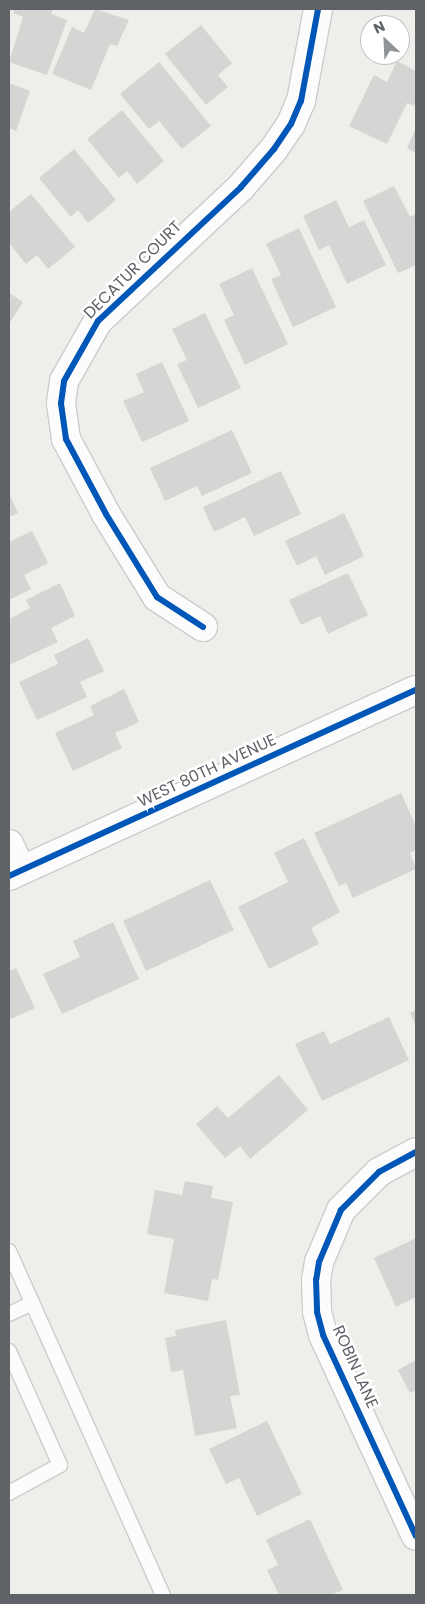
<!DOCTYPE html>
<style>
body{margin:0}
#map{position:relative;width:425px;height:1604px;overflow:hidden;background:#efeeea;font-family:Poppins,sans-serif}
div>[style]{position:absolute}
[style*='--x']{left:calc(var(--x)*1px);top:calc(var(--y)*1px);width:calc(var(--w)*1px);rotate:calc(var(--a)*1deg)}
.building>*{inset:0;background:#d6d5d3}
.roads{filter:drop-shadow(1px 0 #cbcccc) drop-shadow(-1px 0 #cbcccc) drop-shadow(0 1px #cbcccc) drop-shadow(0 -1px #cbcccc)}
.lane>*{height:14px;margin:-7px;padding:0 7px;transform-origin:7px;border-radius:7px;background:#fdfcfc}
.street>*{height:28px;margin:-14px;padding:0 14px;transform-origin:14px;border-radius:14px;background:#fdfcfc}
.secondary>*{height:28px;margin:-14px;padding:0 14px;transform-origin:14px;border-radius:14px;background:#fdfcfc}
.cycleway>*{height:6px;margin:-3px;padding:0 3px;transform-origin:3px;border-radius:3px;background:#0057b8}
span{translate:-50% -50%;white-space:nowrap;text-align:center;line-height:1.15;-webkit-text-stroke:5px #fff;paint-order:stroke}
.street-label{font-size:16px;color:#5f6368}
.frame{position:absolute;inset:0;border:10px solid #5f6368;pointer-events:none}
.north{position:absolute;left:360px;top:15px;width:50px;height:50px;box-sizing:border-box;background:#fff;border:1px solid #bfc1c3;border-radius:50%;rotate:335deg;font-size:14px;font-weight:700;line-height:20px;text-align:center;color:#5f6368}
.north::after{content:'';display:block;margin:auto;width:18px;height:22px;background:#919496;clip-path:polygon(50% 0,100% 100%,50% 72%,0 100%)}
</style>
<div id="map">
<div class="building">
<i style="clip-path:polygon(15px 9px,53px 9px,51px 14px,67px 20px,47px 75px,9px 62px,23px 17px,13px 13px)"></i>
<i style="clip-path:polygon(95px 9px,129px 20px,117px 46px,110px 44px,91px 90px,52px 74px,72px 27px,84px 33px)"></i>
<i style="clip-path:polygon(201px 25px,232px 63px,218px 75px,228px 87px,206px 105px,165px 54px)"></i>
<i style="clip-path:polygon(397px 61px,416px 71px,416px 102px,414px 106px,407px 103px,387px 144px,349px 126px,374px 75px,387px 82px)"></i>
<i style="clip-path:polygon(159px 62px,211px 126px,182px 149px,159px 121px,149px 129px,120px 94px)"></i>
<i style="clip-path:polygon(9px 83px,30px 91px,16px 131px,9px 128px)"></i>
<i style="clip-path:polygon(122px 110px,164px 161px,137px 184px,127px 171px,119px 178px,87px 139px)"></i>
<i style="clip-path:polygon(416px 128px,416px 153px,407px 148px)"></i>
<i style="clip-path:polygon(74px 149px,116px 200px,88px 223px,78px 210px,71px 217px,39px 178px)"></i>
<i style="clip-path:polygon(394px 186px,410px 217px,416px 214px,416px 265px,398px 273px,363px 201px)"></i>
<i style="clip-path:polygon(31px 194px,75px 247px,48px 269px,37px 255px,26px 264px,9px 243px,9px 212px)"></i>
<i style="clip-path:polygon(336px 200px,349px 227px,364px 220px,386px 265px,347px 284px,329px 245px,319px 250px,303px 216px)"></i>
<i style="clip-path:polygon(299px 228px,336px 307px,293px 327px,271px 279px,281px 275px,266px 244px)"></i>
<i style="clip-path:polygon(252px 268px,288px 344px,245px 365px,224px 320px,234px 315px,219px 284px)"></i>
<i style="clip-path:polygon(9px 293px,23px 302px,9px 324px)"></i>
<i style="clip-path:polygon(205px 313px,241px 388px,198px 408px,177px 364px,187px 360px,172px 329px)"></i>
<i style="clip-path:polygon(162px 362px,189px 421px,142px 442px,123px 401px,144px 392px,136px 374px)"></i>
<i style="clip-path:polygon(232px 430px,252px 473px,202px 496px,197px 486px,165px 501px,150px 468px)"></i>
<i style="clip-path:polygon(281px 471px,301px 514px,254px 536px,245px 517px,214px 532px,203px 507px)"></i>
<i style="clip-path:polygon(9px 493px,18px 513px,9px 517px)"></i>
<i style="clip-path:polygon(344px 513px,364px 556px,325px 575px,316px 556px,297px 566px,285px 541px)"></i>
<i style="clip-path:polygon(32px 531px,48px 563px,24px 575px,31px 589px,9px 600px,9px 542px)"></i>
<i style="clip-path:polygon(348px 573px,368px 615px,328px 634px,320px 616px,301px 625px,289px 600px)"></i>
<i style="clip-path:polygon(60px 583px,75px 616px,51px 628px,58px 642px,9px 665px,9px 619px,30px 608px,26px 600px)"></i>
<i style="clip-path:polygon(88px 638px,104px 671px,80px 682px,87px 697px,37px 720px,19px 682px,58px 664px,54px 655px)"></i>
<i style="clip-path:polygon(124px 689px,139px 722px,115px 733px,122px 748px,73px 771px,55px 733px,94px 715px,90px 706px)"></i>
<i style="clip-path:polygon(401px 793px,416px 826px,416px 850px,410px 853px,416px 869px,353px 898px,346px 883px,339px 886px,314px 833px)"></i>
<i style="clip-path:polygon(304px 838px,340px 912px,311px 928px,319px 944px,269px 969px,238px 907px,288px 882px,274px 853px)"></i>
<i style="clip-path:polygon(210px 880px,234px 930px,146px 971px,123px 921px)"></i>
<i style="clip-path:polygon(113px 922px,139px 979px,62px 1014px,43px 974px,80px 957px,73px 941px)"></i>
<i style="clip-path:polygon(16px 968px,35px 1008px,9px 1020px,9px 971px)"></i>
<i style="clip-path:polygon(416px 1010px,416px 1026px,410px 1013px)"></i>
<i style="clip-path:polygon(389px 1017px,409px 1060px,322px 1101px,295px 1044px,324px 1031px,330px 1044px)"></i>
<i style="clip-path:polygon(279px 1075px,308px 1110px,250px 1159px,240px 1146px,225px 1158px,196px 1124px,217px 1106px,228px 1118px)"></i>
<i style="clip-path:polygon(185px 1181px,213px 1186px,211px 1198px,233px 1202px,218px 1280px,212px 1279px,208px 1301px,164px 1293px,174px 1239px,147px 1234px,155px 1190px,182px 1195px)"></i>
<i style="clip-path:polygon(416px 1238px,416px 1297px,396px 1307px,374px 1258px)"></i>
<i style="clip-path:polygon(226px 1320px,240px 1395px,230px 1396px,237px 1428px,195px 1436px,183px 1370px,171px 1372px,165px 1338px,176px 1336px,175px 1330px)"></i>
<i style="clip-path:polygon(416px 1360px,416px 1390px,410px 1393px,398px 1370px)"></i>
<i style="clip-path:polygon(267px 1421px,302px 1494px,257px 1516px,239px 1478px,226px 1484px,209px 1449px)"></i>
<i style="clip-path:polygon(310px 1519px,343px 1590px,331px 1595px,279px 1595px,267px 1570px,278px 1565px,266px 1540px)"></i>
</div>
<div class="roads">
<div class="lane">
<i style="--x:9;--y:1251;--w:377;--a:65.9"></i>
<i style="--x:9;--y:1314;--w:26;--a:-25"></i>
<i style="--x:9;--y:1351;--w:125;--a:65.9"></i>
<i style="--x:60;--y:1465;--w:58;--a:151.2"></i>
</div>
<div class="street">
<i style="--x:203;--y:627;--w:55;--a:-146.9"></i>
<i style="--x:157;--y:597;--w:97;--a:-121.6"></i>
<i style="--x:106;--y:514;--w:85;--a:-118.1"></i>
<i style="--x:66;--y:439;--w:36;--a:-98"></i>
<i style="--x:61;--y:403;--w:22;--a:-82"></i>
<i style="--x:64;--y:381;--w:69;--a:-60.5"></i>
<i style="--x:98;--y:321;--w:196;--a:-43.1"></i>
<i style="--x:241;--y:187;--w:50;--a:-49"></i>
<i style="--x:274;--y:149;--w:30;--a:-56"></i>
<i style="--x:291;--y:124;--w:25;--a:-67"></i>
<i style="--x:301;--y:101;--w:94;--a:-79.5"></i>
<i style="--x:9;--y:844;--w:29;--a:65"></i>
<i style="--x:416;--y:1152;--w:42;--a:151.6"></i>
<i style="--x:379;--y:1172;--w:54;--a:135"></i>
<i style="--x:341;--y:1210;--w:56;--a:112.9"></i>
<i style="--x:319;--y:1262;--w:18;--a:99"></i>
<i style="--x:316;--y:1280;--w:32;--a:88"></i>
<i style="--x:317;--y:1312;--w:24;--a:75"></i>
<i style="--x:323;--y:1335;--w:221;--a:65.2"></i>
</div>
<div class="secondary">
<i style="--x:9;--y:876;--w:447;--a:-24.6"></i>
</div>
</div>
<div class="cycleway">
<i style="--x:203;--y:627;--w:55;--a:-146.9"></i>
<i style="--x:157;--y:597;--w:97;--a:-121.6"></i>
<i style="--x:106;--y:514;--w:85;--a:-118.1"></i>
<i style="--x:66;--y:439;--w:36;--a:-98"></i>
<i style="--x:61;--y:403;--w:22;--a:-82"></i>
<i style="--x:64;--y:381;--w:69;--a:-60.5"></i>
<i style="--x:98;--y:321;--w:196;--a:-43.1"></i>
<i style="--x:241;--y:187;--w:50;--a:-49"></i>
<i style="--x:274;--y:149;--w:30;--a:-56"></i>
<i style="--x:291;--y:124;--w:25;--a:-67"></i>
<i style="--x:301;--y:101;--w:94;--a:-79.5"></i>
<i style="--x:9;--y:876;--w:447;--a:-24.6"></i>
<i style="--x:416;--y:1152;--w:42;--a:151.6"></i>
<i style="--x:379;--y:1172;--w:54;--a:135"></i>
<i style="--x:341;--y:1210;--w:56;--a:112.9"></i>
<i style="--x:319;--y:1262;--w:18;--a:99"></i>
<i style="--x:316;--y:1280;--w:32;--a:88"></i>
<i style="--x:317;--y:1312;--w:24;--a:75"></i>
<i style="--x:323;--y:1335;--w:221;--a:65.2"></i>
</div>
<div class="street-label">
<span style="left:133px;top:270px;rotate:-45deg">DECATUR COURT</span>
<span style="left:207px;top:771px;rotate:-25deg">WEST 80TH AVENUE</span>
<span style="left:355px;top:1367px;rotate:66deg">ROBIN LANE</span>
</div>
<div class="frame"></div>
<div class="north">N</div>
</div>
